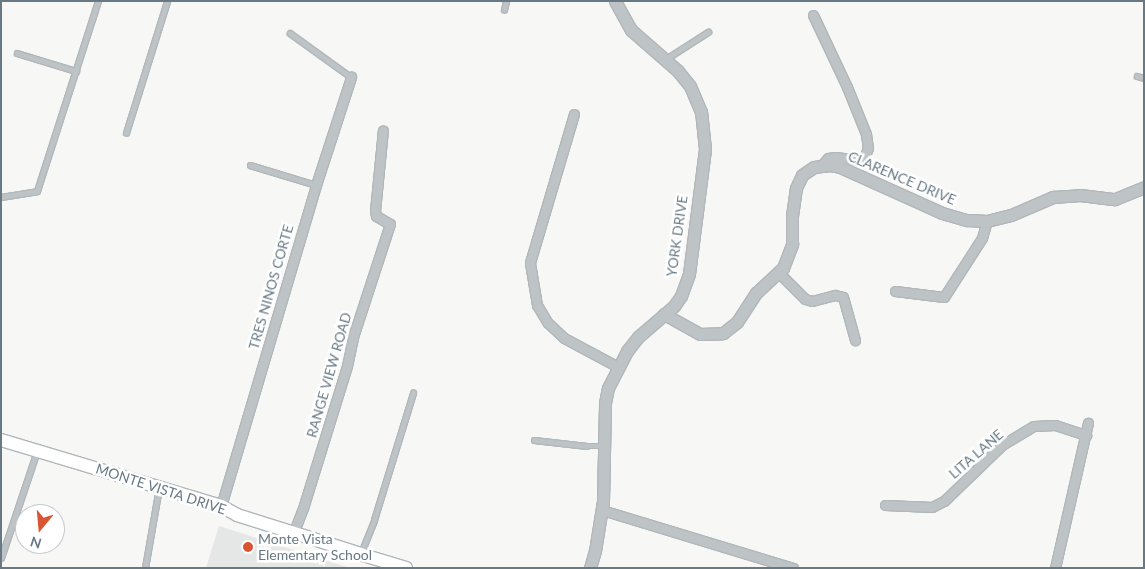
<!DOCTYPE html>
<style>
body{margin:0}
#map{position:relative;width:1145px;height:569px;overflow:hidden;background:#f7f7f5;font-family:Lato,sans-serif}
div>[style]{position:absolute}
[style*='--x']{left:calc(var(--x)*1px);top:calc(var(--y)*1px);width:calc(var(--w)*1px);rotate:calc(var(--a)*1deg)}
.built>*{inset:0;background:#e5e6e6}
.roads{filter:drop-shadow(1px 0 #b1b7bb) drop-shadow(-1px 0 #b1b7bb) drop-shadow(0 1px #b1b7bb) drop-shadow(0 -1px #b1b7bb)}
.service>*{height:4.5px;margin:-2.25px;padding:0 2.25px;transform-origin:2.25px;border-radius:2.25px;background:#bec3c6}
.minor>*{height:9px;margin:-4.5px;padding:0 4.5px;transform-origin:4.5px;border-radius:4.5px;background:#bec3c6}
.tertiary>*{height:11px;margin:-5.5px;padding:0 5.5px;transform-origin:5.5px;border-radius:5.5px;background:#bec3c6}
.secondary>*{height:12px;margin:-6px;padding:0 6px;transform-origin:6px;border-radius:6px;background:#fff}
.dots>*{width:14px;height:14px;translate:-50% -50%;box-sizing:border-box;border:2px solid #fff;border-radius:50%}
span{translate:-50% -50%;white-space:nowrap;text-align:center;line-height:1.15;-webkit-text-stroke:5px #fff;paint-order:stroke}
.street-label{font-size:14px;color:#687984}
.poi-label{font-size:14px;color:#687984}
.left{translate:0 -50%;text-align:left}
.frame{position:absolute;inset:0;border:2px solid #687984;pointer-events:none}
.north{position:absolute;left:15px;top:504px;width:50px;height:50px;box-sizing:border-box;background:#fff;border:1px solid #c3c9ce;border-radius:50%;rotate:197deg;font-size:14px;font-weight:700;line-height:20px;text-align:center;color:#687984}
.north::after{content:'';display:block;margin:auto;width:18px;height:22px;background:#da5432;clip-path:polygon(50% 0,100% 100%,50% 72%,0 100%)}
</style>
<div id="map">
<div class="built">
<i style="clip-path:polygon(219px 526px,350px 568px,206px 568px)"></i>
</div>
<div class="roads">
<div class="service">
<i style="--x:504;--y:10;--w:9;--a:-77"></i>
<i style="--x:290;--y:33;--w:75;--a:35.8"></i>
<i style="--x:17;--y:53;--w:62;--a:17"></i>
<i style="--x:666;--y:59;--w:50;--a:-32.7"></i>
<i style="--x:1137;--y:76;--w:7;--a:16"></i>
<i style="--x:126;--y:133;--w:138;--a:-72.7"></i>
<i style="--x:250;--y:165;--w:69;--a:16.9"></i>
<i style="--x:1;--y:197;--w:36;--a:-9"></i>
<i style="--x:37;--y:191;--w:200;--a:-72.2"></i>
<i style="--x:534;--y:440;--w:53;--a:6.5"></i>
<i style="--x:587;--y:446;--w:16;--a:0"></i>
<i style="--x:361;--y:553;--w:35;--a:-68"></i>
<i style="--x:374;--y:520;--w:133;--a:-72.9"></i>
<i style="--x:1;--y:558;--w:113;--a:-71.4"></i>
<i style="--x:145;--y:568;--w:81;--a:-80.1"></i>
</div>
<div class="minor">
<i style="--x:813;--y:15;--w:80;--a:64.7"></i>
<i style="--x:847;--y:87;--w:51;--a:68"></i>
<i style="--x:866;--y:134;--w:14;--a:82"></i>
<i style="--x:868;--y:148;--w:11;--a:112"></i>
<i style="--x:864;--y:158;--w:4;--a:153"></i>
<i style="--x:860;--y:160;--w:25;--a:-173"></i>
<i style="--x:835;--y:157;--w:7;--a:172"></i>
<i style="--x:828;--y:158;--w:11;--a:131"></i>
<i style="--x:574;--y:114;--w:155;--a:106.5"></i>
<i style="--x:530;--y:263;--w:43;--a:80.5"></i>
<i style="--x:537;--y:305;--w:21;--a:59"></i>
<i style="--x:548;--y:323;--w:22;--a:43"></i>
<i style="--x:564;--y:338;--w:61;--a:28.2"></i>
<i style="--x:778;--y:272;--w:38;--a:45"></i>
<i style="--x:805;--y:299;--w:7;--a:16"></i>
<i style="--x:812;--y:301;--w:24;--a:-15"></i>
<i style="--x:835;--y:295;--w:8;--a:14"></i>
<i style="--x:843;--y:297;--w:45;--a:74.4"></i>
<i style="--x:895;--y:291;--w:49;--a:7"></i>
<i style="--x:944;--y:297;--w:70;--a:-57.2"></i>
<i style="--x:982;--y:238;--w:18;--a:-74"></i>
<i style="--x:885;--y:505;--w:47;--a:2.4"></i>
<i style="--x:932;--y:507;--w:13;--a:-27"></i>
<i style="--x:944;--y:501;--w:81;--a:-44"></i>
<i style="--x:1002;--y:445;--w:37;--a:-31"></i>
<i style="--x:1034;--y:426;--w:21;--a:-3"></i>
<i style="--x:1055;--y:425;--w:33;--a:18"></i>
<i style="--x:221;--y:506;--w:335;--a:-73.5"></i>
<i style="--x:316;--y:185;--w:114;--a:-72"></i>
<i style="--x:602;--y:510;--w:200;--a:16.9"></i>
<i style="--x:293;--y:534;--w:31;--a:-69"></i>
<i style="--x:304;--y:505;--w:145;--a:-72.8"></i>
<i style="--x:347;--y:366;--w:30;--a:-78"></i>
<i style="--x:353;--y:337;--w:119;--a:-71.9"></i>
<i style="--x:390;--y:224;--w:16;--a:-150"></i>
<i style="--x:376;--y:216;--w:5;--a:-101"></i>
<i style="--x:375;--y:211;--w:81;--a:-84.4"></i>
<i style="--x:1055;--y:568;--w:149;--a:-77.2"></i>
</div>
<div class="tertiary">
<i style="--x:664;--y:314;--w:41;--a:29.1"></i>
<i style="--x:700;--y:334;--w:23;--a:-2"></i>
<i style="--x:723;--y:333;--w:18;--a:-38"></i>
<i style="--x:737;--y:322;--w:35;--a:-57"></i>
<i style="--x:756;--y:293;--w:37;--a:-43"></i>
<i style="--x:783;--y:268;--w:26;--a:-69"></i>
<i style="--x:792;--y:244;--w:28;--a:-90"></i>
<i style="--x:792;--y:216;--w:28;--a:-82"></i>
<i style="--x:796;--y:188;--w:14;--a:-65"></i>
<i style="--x:802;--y:175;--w:14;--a:-34"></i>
<i style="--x:814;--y:167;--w:16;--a:-7"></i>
<i style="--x:830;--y:165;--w:10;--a:11"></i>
<i style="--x:840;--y:167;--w:112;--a:24.3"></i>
<i style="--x:942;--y:213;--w:26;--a:16"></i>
<i style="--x:967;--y:220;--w:20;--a:3"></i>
<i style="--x:987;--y:221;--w:25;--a:-14"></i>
<i style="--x:1011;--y:215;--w:46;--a:-23.2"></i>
<i style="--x:1053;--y:197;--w:27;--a:-4"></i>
<i style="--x:1080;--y:195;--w:35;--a:7"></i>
<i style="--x:1115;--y:199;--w:31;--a:-22"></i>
<i style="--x:590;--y:568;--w:18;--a:-74"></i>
<i style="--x:595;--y:551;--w:51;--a:-80.9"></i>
<i style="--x:603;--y:501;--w:98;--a:-88.8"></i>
<i style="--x:605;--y:403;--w:15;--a:-79"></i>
<i style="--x:608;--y:388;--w:42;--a:-62.8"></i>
<i style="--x:627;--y:351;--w:18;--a:-52"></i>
<i style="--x:638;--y:337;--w:48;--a:-40.7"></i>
<i style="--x:674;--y:306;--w:12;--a:-55"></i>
<i style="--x:681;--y:296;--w:23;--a:-70"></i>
<i style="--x:689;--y:274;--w:126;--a:-82.7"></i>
<i style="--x:705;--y:149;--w:37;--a:-96"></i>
<i style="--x:701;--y:112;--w:28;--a:-113"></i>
<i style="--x:690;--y:86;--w:19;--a:-129"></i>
<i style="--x:678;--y:71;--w:62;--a:-138.9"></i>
<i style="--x:631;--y:30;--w:33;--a:-119"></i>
</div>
<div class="secondary">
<i style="--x:1;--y:440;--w:230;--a:16.7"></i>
<i style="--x:221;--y:506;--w:18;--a:29"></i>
<i style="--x:237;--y:515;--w:130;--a:17.5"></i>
<i style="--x:363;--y:555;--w:45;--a:16.8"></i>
</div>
</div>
<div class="dots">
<i style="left:248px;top:547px;background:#da5432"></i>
</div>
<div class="street-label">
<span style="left:902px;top:178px;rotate:23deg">CLARENCE DRIVE</span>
<span style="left:677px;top:236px;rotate:-82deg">YORK DRIVE</span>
<span style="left:271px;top:287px;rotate:-74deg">TRES NINOS CORTE</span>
<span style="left:329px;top:375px;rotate:-74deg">RANGE VIEW ROAD</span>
<span style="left:976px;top:454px;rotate:-41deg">LITA LANE</span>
<span style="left:161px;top:489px;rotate:18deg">MONTE VISTA DRIVE</span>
</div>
<div class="poi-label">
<span class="left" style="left:258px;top:547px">Monte Vista<br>Elementary School</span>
</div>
<div class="frame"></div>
<div class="north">N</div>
</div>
